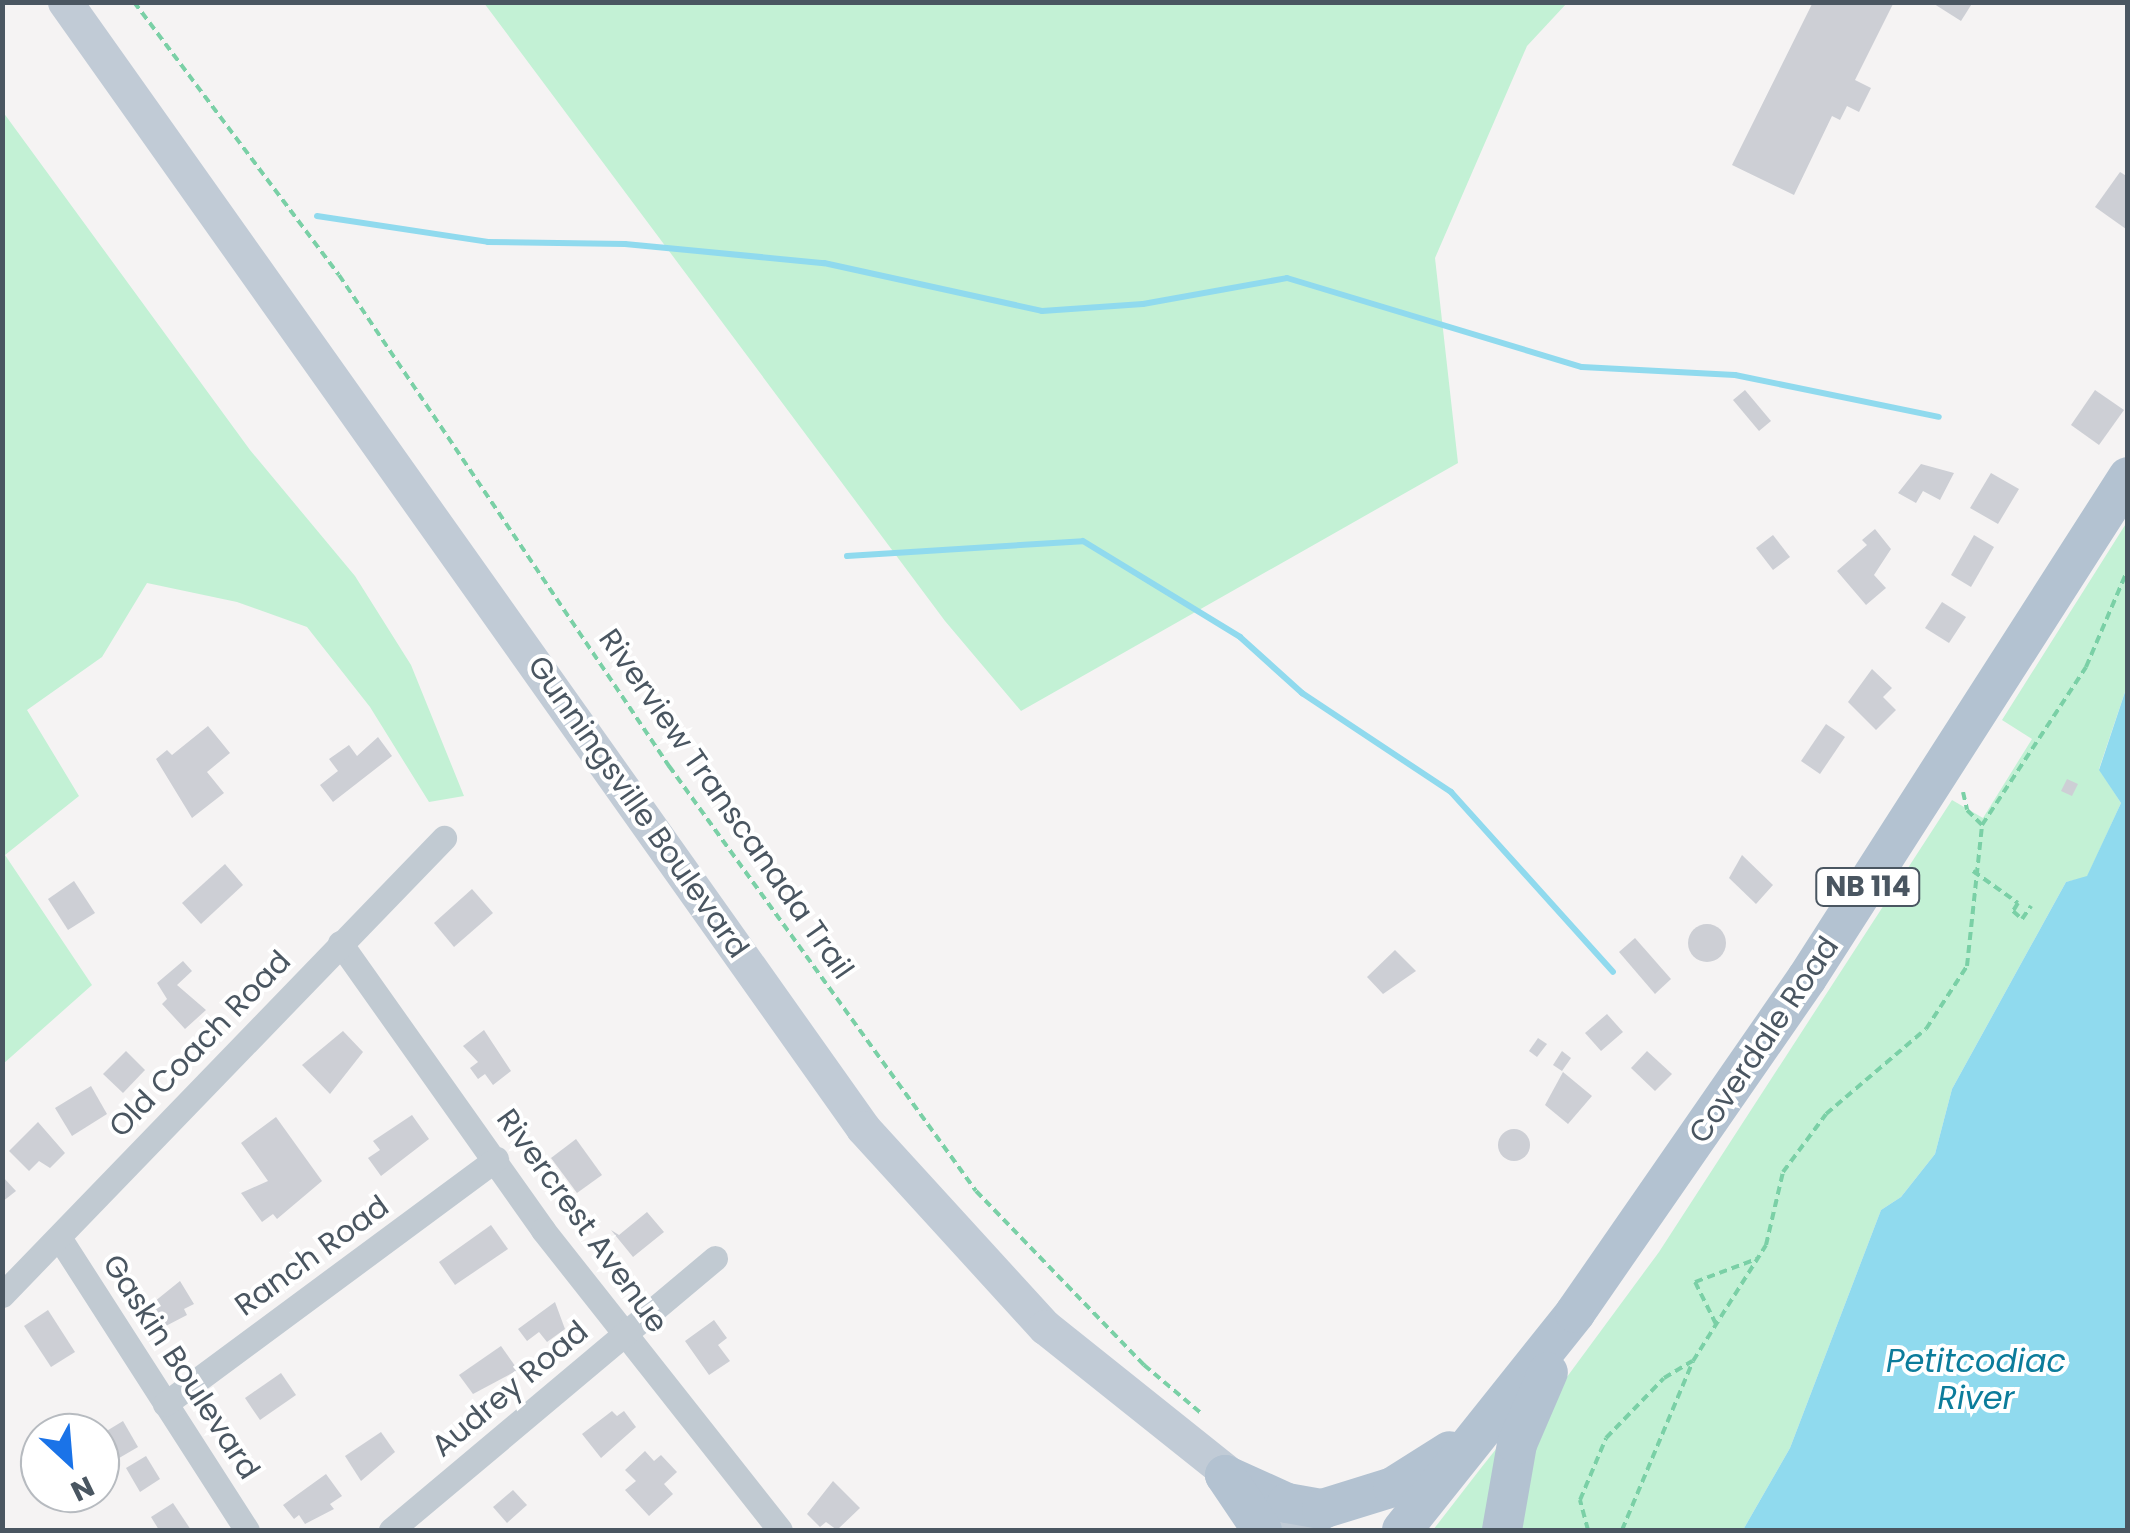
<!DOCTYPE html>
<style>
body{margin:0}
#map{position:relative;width:2130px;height:1533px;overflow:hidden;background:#f5f3f3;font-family:Poppins,sans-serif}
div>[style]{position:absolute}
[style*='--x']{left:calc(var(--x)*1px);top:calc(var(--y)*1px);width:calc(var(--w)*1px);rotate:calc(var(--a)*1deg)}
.green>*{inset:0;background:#c3f1d5}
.water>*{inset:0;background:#90daee}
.stream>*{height:6px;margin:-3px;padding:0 3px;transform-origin:3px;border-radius:3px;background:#90daee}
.building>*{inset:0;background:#cdcfd5}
.round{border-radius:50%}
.path>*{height:4px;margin-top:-2px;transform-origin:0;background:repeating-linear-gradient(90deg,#7ad0a6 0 8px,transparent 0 13px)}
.minor>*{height:25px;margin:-12.5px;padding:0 12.5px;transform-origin:12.5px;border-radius:12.5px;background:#c1cad2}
.secondary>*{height:35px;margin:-17.5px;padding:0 17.5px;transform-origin:17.5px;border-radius:17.5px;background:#c1cbd6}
.primary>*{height:40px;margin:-20px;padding:0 20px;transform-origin:20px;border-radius:20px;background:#b3c2d1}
span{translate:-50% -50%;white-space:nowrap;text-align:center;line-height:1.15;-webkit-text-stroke:8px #fff;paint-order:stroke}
.shield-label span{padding:2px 8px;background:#fff;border:2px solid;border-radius:8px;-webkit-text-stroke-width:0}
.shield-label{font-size:28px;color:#4a5661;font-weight:700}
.street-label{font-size:30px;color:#4a5661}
.water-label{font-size:32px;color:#0c7c9b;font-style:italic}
.frame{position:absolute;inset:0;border:5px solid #4a5661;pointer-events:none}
.north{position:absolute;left:20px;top:1413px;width:100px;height:100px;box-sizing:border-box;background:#fff;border:2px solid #b7bbc0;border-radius:50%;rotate:154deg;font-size:28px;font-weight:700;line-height:40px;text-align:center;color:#4a5661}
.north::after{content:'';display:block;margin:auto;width:35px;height:45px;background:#1a73e8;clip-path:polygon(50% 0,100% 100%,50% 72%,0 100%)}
</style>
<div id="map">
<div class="green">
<i style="clip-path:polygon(484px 3px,1567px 3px,1527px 46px,1435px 258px,1458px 463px,1021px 711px,945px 621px)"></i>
<i style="clip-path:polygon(3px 112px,250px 450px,355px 576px,411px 665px,464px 796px,429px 802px,370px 707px,307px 627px,237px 602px,147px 583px,102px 657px,27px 710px,79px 796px,5px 855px,92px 985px,3px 1064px)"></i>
<i style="clip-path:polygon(2127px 522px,2127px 686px,2099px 769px,2121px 803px,2087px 877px,2066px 882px,1952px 1089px,1935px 1154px,1901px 1197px,1881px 1210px,1790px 1448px,1743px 1530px,1517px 1530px,1525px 1462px,1561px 1385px,1659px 1252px,1952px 800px,1983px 818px,2032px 739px,2002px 720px)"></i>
<i style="clip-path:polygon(1504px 1439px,1492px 1530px,1433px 1530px,1481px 1468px)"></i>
</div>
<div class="water">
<i style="clip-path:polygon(2127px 686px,2127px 1530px,1743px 1530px,1790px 1448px,1881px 1210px,1901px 1197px,1935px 1154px,1952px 1089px,2066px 882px,2087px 876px,2121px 803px,2099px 770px)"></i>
</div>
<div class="stream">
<i style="--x:317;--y:216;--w:173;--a:8.6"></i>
<i style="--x:488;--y:242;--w:137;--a:0.8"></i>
<i style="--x:625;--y:244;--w:200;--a:5.5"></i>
<i style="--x:824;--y:263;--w:223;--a:12.4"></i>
<i style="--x:1042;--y:311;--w:101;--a:-4"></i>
<i style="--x:1143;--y:304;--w:146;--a:-10.2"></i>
<i style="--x:1287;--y:278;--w:308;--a:16.8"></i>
<i style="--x:1582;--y:367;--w:153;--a:3"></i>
<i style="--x:1735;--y:375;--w:208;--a:11.6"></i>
<i style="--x:847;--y:556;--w:236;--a:-3.6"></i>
<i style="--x:1083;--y:541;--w:184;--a:31.4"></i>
<i style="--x:1240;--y:637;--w:84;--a:42.1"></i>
<i style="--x:1302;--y:693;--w:179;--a:33.6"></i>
<i style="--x:1451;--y:792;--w:242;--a:48"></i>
</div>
<div class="building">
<i style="clip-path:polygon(1813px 2px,1894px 2px,1855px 80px,1871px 88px,1859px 112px,1847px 106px,1840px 120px,1832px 116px,1794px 195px,1732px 165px)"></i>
<i style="clip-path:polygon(1931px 2px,1973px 2px,1961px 21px)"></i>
<i style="clip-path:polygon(2120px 172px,2128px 177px,2126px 229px,2095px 207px)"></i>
<i style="clip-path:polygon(1745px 390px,1771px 421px,1759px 431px,1733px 400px)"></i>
<i style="clip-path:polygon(2095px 390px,2124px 410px,2099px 445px,2071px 425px)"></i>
<i style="clip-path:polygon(1921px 464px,1954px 473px,1940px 500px,1923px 491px,1916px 503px,1898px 493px)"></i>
<i style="clip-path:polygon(1991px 473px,2019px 489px,1998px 524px,1970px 508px)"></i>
<i style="clip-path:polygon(1875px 529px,1891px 549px,1874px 575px,1886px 588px,1866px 605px,1837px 571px,1867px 545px,1862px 540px)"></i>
<i style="clip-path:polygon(1773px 535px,1790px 557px,1773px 570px,1756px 548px)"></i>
<i style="clip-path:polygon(1974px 535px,1994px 547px,1971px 587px,1951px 575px)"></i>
<i style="clip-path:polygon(1942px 602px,1966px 617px,1949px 643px,1925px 628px)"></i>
<i style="clip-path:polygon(1872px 669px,1892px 688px,1883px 697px,1896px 710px,1876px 730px,1848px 702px)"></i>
<i style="clip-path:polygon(1826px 724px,1845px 737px,1820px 774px,1801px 761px)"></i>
<i style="clip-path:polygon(208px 726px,230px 753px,207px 772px,224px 793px,192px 818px,156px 759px,167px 750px,172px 755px)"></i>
<i style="clip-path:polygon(378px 737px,392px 756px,333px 802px,320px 785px,338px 771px,329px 759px,349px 745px,357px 756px)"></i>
<i style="clip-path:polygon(2067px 779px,2078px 784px,2072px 796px,2061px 791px)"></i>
<i style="clip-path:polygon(1742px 855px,1773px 885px,1756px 904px,1729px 878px)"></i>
<i style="clip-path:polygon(225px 864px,243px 885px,201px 924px,182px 903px)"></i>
<i style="clip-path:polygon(74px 881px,95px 913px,68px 930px,48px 899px)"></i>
<i style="clip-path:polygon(472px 889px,493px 913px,454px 947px,434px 923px)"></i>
<i class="round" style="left:1688px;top:924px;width:38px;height:38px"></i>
<i style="clip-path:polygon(1635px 938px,1671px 979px,1655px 994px,1619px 952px)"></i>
<i style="clip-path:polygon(1395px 950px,1416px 971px,1383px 994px,1367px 977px)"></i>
<i style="clip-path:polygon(183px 961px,192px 971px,177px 985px,206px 1010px,185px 1029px,162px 1004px,167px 999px,157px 983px)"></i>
<i style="clip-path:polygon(1607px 1014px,1623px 1032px,1601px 1051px,1585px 1033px)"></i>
<i style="clip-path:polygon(484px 1030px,511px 1071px,493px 1085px,485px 1074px,478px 1079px,470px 1068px,478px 1062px,463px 1046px)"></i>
<i style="clip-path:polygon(343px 1031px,363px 1052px,330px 1094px,302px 1065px)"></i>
<i style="clip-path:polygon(1538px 1038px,1547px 1044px,1537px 1057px,1529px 1051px)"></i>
<i style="clip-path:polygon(126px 1051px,145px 1070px,123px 1093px,103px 1074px)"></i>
<i style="clip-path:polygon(1562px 1051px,1571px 1058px,1562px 1071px,1553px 1065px)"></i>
<i style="clip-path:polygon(1647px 1051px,1672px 1074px,1655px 1091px,1631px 1068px)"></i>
<i style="clip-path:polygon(1563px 1072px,1592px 1096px,1568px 1124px,1545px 1105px)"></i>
<i style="clip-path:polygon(91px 1086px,107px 1114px,72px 1136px,55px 1108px)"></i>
<i style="clip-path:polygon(412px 1115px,429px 1139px,381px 1176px,368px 1158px,380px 1150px,373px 1141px)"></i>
<i style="clip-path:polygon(276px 1117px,322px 1181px,277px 1219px,273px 1214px,262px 1222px,241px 1193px,268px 1181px,241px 1143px)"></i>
<i style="clip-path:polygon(38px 1122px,65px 1153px,50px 1168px,39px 1161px,29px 1171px,9px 1151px)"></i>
<i class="round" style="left:1498px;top:1129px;width:32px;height:32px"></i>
<i style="clip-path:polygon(576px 1139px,602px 1175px,577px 1193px,551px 1158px)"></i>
<i style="clip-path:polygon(2px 1176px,16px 1191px,2px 1202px)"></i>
<i style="clip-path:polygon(647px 1212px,664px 1232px,633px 1257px,611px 1230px,619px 1235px)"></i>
<i style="clip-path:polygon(491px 1225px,508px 1249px,455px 1285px,439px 1262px)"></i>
<i style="clip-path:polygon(180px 1281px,194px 1304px,184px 1309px,187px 1315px,162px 1328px,149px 1306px)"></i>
<i style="clip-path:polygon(555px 1302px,565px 1329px,547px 1342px,539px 1332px,527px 1341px,518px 1329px)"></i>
<i style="clip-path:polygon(48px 1310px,75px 1352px,51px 1367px,24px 1326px)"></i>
<i style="clip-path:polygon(714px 1320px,727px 1338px,718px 1345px,730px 1361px,709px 1375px,685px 1341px)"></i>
<i style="clip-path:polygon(501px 1346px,518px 1370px,473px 1394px,459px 1375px)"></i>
<i style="clip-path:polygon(281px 1373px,296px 1395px,260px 1420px,245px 1398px)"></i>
<i style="clip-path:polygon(612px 1411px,617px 1416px,624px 1411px,636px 1427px,601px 1458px,582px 1434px)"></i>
<i style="clip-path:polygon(123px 1421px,138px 1447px,114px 1461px,100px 1435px)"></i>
<i style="clip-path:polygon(381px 1432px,395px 1452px,361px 1481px,345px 1456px)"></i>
<i style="clip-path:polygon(645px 1451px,654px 1461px,661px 1455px,677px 1472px,664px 1484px,673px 1494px,649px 1516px,625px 1490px,636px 1481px,625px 1470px)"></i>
<i style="clip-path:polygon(146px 1456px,160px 1479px,140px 1492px,126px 1468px)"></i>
<i style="clip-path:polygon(326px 1474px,342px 1496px,330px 1504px,334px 1509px,305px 1524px,299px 1515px,294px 1519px,283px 1505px)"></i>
<i style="clip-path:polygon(833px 1481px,860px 1508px,837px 1530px,826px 1522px,820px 1527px,807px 1514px)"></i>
<i style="clip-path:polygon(513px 1490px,527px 1505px,507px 1523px,493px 1507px)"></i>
<i style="clip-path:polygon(173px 1503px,191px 1530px,159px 1530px,151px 1517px)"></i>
</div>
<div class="path">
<i style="--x:134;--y:2;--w:341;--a:53.1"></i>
<i style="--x:339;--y:275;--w:592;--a:56.1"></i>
<i style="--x:669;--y:766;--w:524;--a:54.16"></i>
<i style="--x:976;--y:1191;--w:242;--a:46"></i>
<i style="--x:1144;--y:1365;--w:76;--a:40.2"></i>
<i style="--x:1963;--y:792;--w:18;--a:77"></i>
<i style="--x:1967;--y:810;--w:21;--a:45"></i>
<i style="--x:1973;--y:871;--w:55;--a:35.4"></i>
<i style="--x:2018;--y:903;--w:9;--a:122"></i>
<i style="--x:2013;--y:911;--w:12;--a:42"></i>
<i style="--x:2022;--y:919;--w:16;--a:-55"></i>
<i style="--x:1716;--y:1324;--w:47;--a:-116.6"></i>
<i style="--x:1695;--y:1282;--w:66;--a:-20.4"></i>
<i style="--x:1588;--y:1530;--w:31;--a:-105"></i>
<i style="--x:1580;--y:1500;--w:67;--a:-67.2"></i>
<i style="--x:1606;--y:1438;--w:83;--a:-46"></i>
<i style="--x:1664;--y:1378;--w:33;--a:-31"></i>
<i style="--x:1622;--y:1530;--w:183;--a:-67.2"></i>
<i style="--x:1693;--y:1361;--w:137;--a:-57.8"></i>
<i style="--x:1766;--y:1245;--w:75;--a:-76.9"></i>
<i style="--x:1783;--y:1172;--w:72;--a:-53.4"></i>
<i style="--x:1826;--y:1114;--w:131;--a:-40.4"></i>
<i style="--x:1926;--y:1029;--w:75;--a:-56.9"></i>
<i style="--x:1967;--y:966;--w:142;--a:-83.9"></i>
<i style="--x:1982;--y:825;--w:189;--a:-56.6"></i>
<i style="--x:2086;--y:667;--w:107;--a:-66.8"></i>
</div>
<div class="minor">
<i style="--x:340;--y:943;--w:352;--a:54.7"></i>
<i style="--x:543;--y:1230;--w:382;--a:51.7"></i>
<i style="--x:60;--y:1239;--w:346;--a:57.3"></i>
<i style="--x:2;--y:1295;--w:636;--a:-45.96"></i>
<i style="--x:165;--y:1404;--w:412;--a:-36.5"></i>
<i style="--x:391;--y:1530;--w:423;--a:-40"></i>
</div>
<div class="secondary">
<i style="--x:65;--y:2;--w:1380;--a:54.67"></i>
<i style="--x:863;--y:1128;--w:270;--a:47.6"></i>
<i style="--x:1045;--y:1327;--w:325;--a:38.6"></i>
</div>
<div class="primary">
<i style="--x:1225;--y:1475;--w:68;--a:24.3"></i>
<i style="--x:1287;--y:1503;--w:36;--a:10"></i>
<i style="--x:1322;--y:1509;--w:74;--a:-17.2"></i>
<i style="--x:1393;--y:1487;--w:67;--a:-32.3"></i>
<i style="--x:1225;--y:1475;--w:66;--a:56.1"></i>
<i style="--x:1402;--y:1530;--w:278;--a:-51.4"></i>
<i style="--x:1575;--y:1313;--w:407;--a:-55.3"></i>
<i style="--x:1807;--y:978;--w:595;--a:-57.35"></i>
<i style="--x:1502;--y:1530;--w:87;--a:-80.1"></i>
<i style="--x:1517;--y:1444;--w:78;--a:-66.7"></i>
</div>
<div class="shield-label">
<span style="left:1868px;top:887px">NB 114</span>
</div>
<div class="street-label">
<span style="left:726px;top:804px;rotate:55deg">Riverview Transcanada Trail</span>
<span style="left:638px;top:807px;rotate:55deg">Gunningsville Boulevard</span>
<span style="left:1764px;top:1040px;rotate:-56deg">Coverdale Road</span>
<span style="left:200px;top:1044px;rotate:-46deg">Old Coach Road</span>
<span style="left:582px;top:1221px;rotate:54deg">Rivercrest Avenue</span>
<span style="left:312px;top:1256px;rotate:-36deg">Ranch Road</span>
<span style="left:181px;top:1367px;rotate:57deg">Gaskin Boulevard</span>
<span style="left:510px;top:1389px;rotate:-40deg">Audrey Road</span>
</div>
<div class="water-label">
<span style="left:1976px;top:1380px">Petitcodiac<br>River</span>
</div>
<div class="frame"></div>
<div class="north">N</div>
</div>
